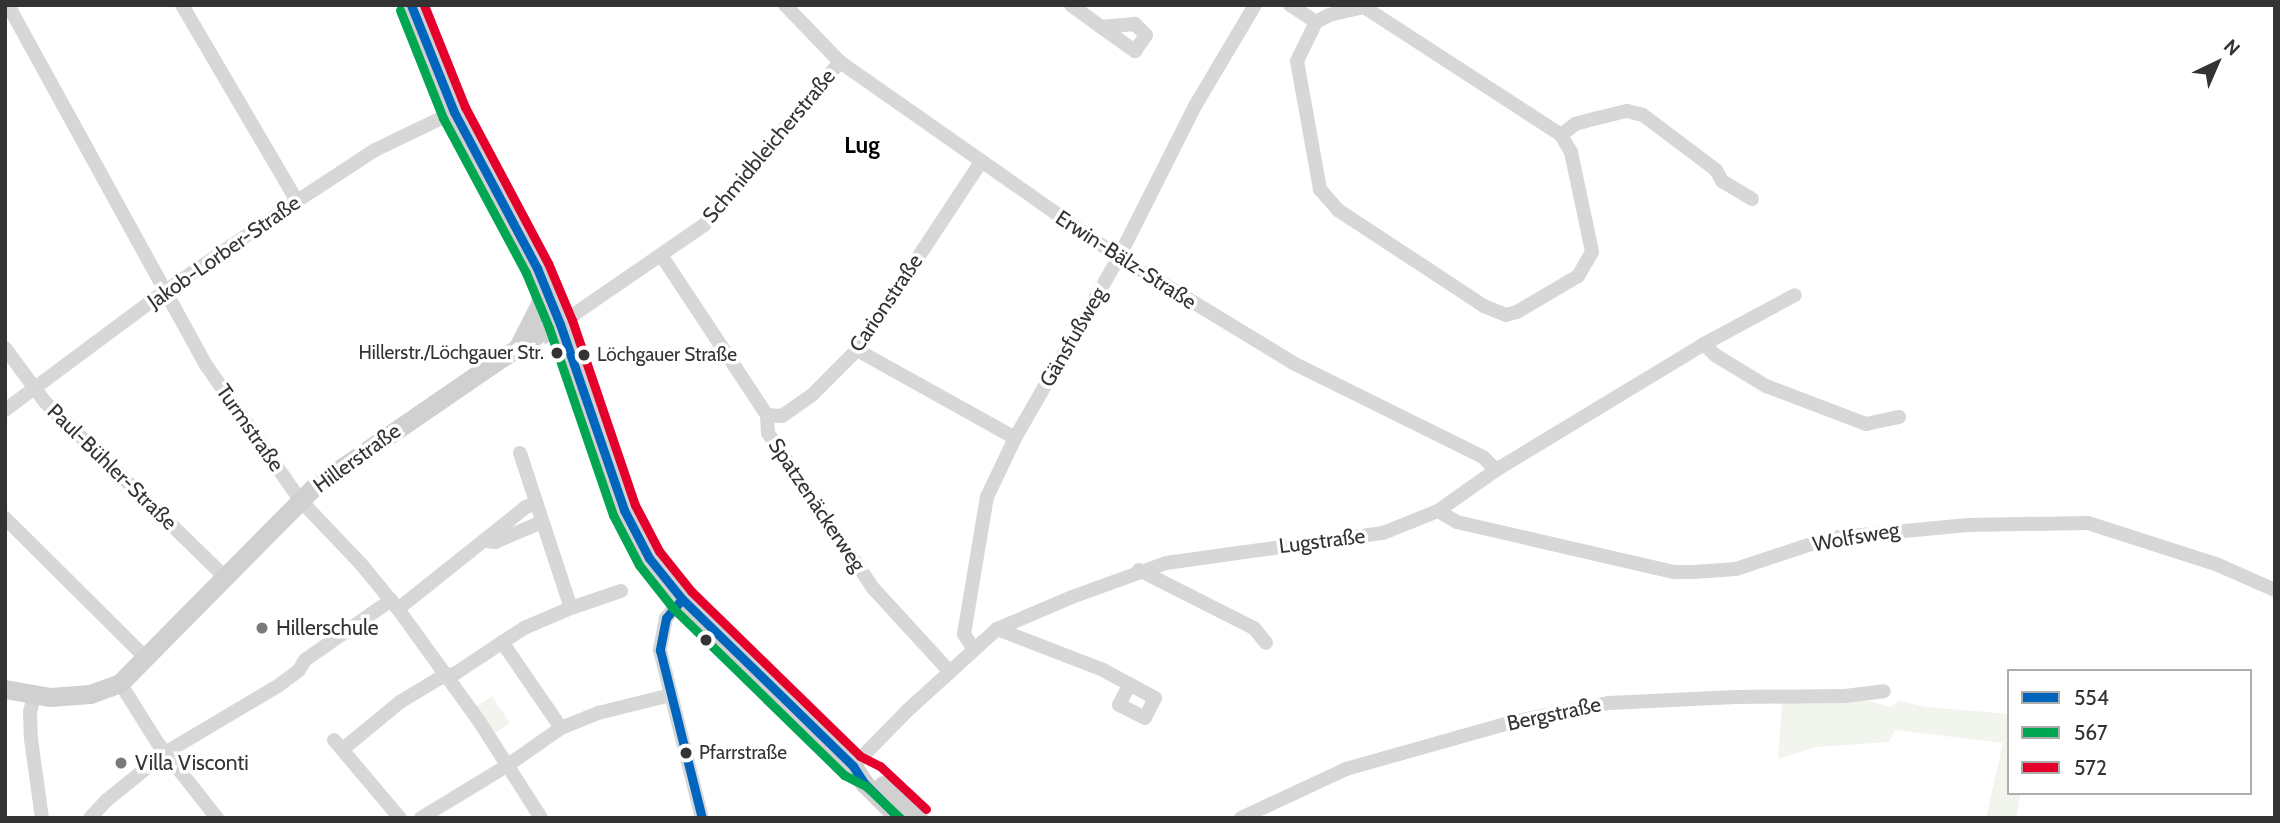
<!DOCTYPE html>
<meta charset="utf-8">
<style>
body{margin:0}
#map{position:relative;width:2280px;height:823px;overflow:hidden;background:#fff;font-family:Cabin,sans-serif}
div>[style]{position:absolute}
[style*='--x']{left:calc(var(--x)*1px);top:calc(var(--y)*1px);width:calc(var(--w)*1px);rotate:calc(var(--a)*1deg)}
.green>*{inset:0;background:#f1f5ed}
.street>*{height:14px;margin:-7px;padding:0 7px;transform-origin:7px;border-radius:7px;background:#d7d7d7}
.secondary>*{height:19px;margin:-9.5px;padding:0 9.5px;transform-origin:9.5px;border-radius:9.5px;background:#d0d0d0}
.bus-1>*{height:9px;margin:-4.5px;padding:0 4.5px;transform-origin:4.5px;border-radius:4.5px;background:#0065bd}
.bus-2>*{height:9px;margin:-4.5px;padding:0 4.5px;transform-origin:4.5px;border-radius:4.5px;background:#00a651}
.bus-3>*{height:9px;margin:-4.5px;padding:0 4.5px;transform-origin:4.5px;border-radius:4.5px;background:#e4002b}
.dots>*{width:19px;height:19px;translate:-50% -50%;box-sizing:border-box;border:4px solid #fff;border-radius:50%}
span{translate:-50% -50%;white-space:nowrap;text-align:center;line-height:1.15;-webkit-text-stroke:7px #fff;paint-order:stroke}
.bus-label{font-size:19px;color:#333}
.right{translate:-100% -50%;text-align:right}
.left{translate:0 -50%;text-align:left}
.street-label{font-size:21px;color:#333}
.poi-label{font-size:21px;color:#333}
.neighbourhood-label{font-size:23px;color:#000;font-weight:700}
.frame{position:absolute;inset:0;border:7px solid #333;pointer-events:none}
.legend{position:absolute;left:2007px;top:669px;width:245px;height:126px;box-sizing:border-box;background:#fff;border:2px solid #adadad;margin:0;padding:9px 12px;list-style:none;font-size:21px;color:#333}
.legend li{display:flex;align-items:center;gap:14px;height:35px}
.legend b{width:35px;border:2px solid #adadad}
.north{position:absolute;left:2182px;top:28px;width:70px;height:70px;-webkit-text-stroke:5px #fff;paint-order:stroke;rotate:44deg;font-size:19px;font-weight:700;line-height:28px;text-align:center;color:#333}
.north::after{content:'';display:block;margin:auto;width:24px;height:32px;background:#333;clip-path:polygon(50% 0,100% 100%,50% 72%,0 100%)}
</style>
<div id="map">
<div class="green">
<i style="clip-path:polygon(492px 696px,510px 723px,492px 735px,474px 708px)"></i>
<i style="clip-path:polygon(1870px 701px,1890px 707px,1899px 701px,1928px 707px,2009px 714px,2009px 793px,2021px 793px,2016px 818px,1986px 818px,2003px 743px,1895px 730px,1889px 742px,1816px 747px,1778px 759px,1782px 703px)"></i>
</div>
<div class="street">
<i style="--x:8;--y:5;--w:411;--a:61.2"></i>
<i style="--x:206;--y:365;--w:166;--a:55.1"></i>
<i style="--x:301;--y:501;--w:87;--a:46.4"></i>
<i style="--x:361;--y:564;--w:58;--a:50.6"></i>
<i style="--x:398;--y:609;--w:138;--a:54.1"></i>
<i style="--x:479;--y:721;--w:115;--a:57.4"></i>
<i style="--x:182;--y:5;--w:227;--a:59.6"></i>
<i style="--x:785;--y:5;--w:79;--a:46"></i>
<i style="--x:840;--y:62;--w:340;--a:35"></i>
<i style="--x:1119;--y:257;--w:204;--a:31.3"></i>
<i style="--x:1293;--y:363;--w:212;--a:26.3"></i>
<i style="--x:1483;--y:457;--w:18;--a:45"></i>
<i style="--x:1071;--y:5;--w:37;--a:36"></i>
<i style="--x:1101;--y:27;--w:42;--a:35.2"></i>
<i style="--x:1135;--y:51;--w:19;--a:-55"></i>
<i style="--x:1146;--y:35;--w:16;--a:-135"></i>
<i style="--x:1135;--y:24;--w:34;--a:175"></i>
<i style="--x:1290;--y:5;--w:31;--a:33"></i>
<i style="--x:1316;--y:22;--w:15;--a:-28"></i>
<i style="--x:1329;--y:15;--w:36;--a:-13"></i>
<i style="--x:1364;--y:7;--w:235;--a:33"></i>
<i style="--x:1561;--y:135;--w:20;--a:60"></i>
<i style="--x:1571;--y:152;--w:102;--a:78.1"></i>
<i style="--x:1592;--y:252;--w:28;--a:120"></i>
<i style="--x:1578;--y:276;--w:71;--a:149.5"></i>
<i style="--x:1517;--y:312;--w:11;--a:165"></i>
<i style="--x:1506;--y:315;--w:24;--a:-158"></i>
<i style="--x:1484;--y:306;--w:175;--a:-146.7"></i>
<i style="--x:1338;--y:210;--w:28;--a:-131"></i>
<i style="--x:1320;--y:189;--w:130;--a:-100.2"></i>
<i style="--x:1297;--y:61;--w:43;--a:-64"></i>
<i style="--x:1561;--y:135;--w:18;--a:-38"></i>
<i style="--x:1575;--y:124;--w:24;--a:-15"></i>
<i style="--x:1598;--y:118;--w:30;--a:-14"></i>
<i style="--x:1627;--y:111;--w:16;--a:14"></i>
<i style="--x:1643;--y:115;--w:91;--a:37"></i>
<i style="--x:1716;--y:170;--w:13;--a:61"></i>
<i style="--x:1722;--y:181;--w:35;--a:31"></i>
<i style="--x:661;--y:255;--w:192;--a:56.5"></i>
<i style="--x:767;--y:415;--w:18;--a:87"></i>
<i style="--x:768;--y:433;--w:187;--a:55.9"></i>
<i style="--x:873;--y:588;--w:113;--a:47.5"></i>
<i style="--x:560;--y:324;--w:175;--a:-34.5"></i>
<i style="--x:704;--y:225;--w:212;--a:-50.2"></i>
<i style="--x:1704;--y:344;--w:16;--a:45"></i>
<i style="--x:1715;--y:355;--w:60;--a:31.3"></i>
<i style="--x:1766;--y:386;--w:107;--a:20.8"></i>
<i style="--x:1866;--y:424;--w:34;--a:-12"></i>
<i style="--x:5;--y:348;--w:67;--a:53.5"></i>
<i style="--x:45;--y:402;--w:252;--a:44.2"></i>
<i style="--x:857;--y:350;--w:181;--a:29.1"></i>
<i style="--x:5;--y:410;--w:198;--a:-36.6"></i>
<i style="--x:164;--y:292;--w:161;--a:-34.4"></i>
<i style="--x:297;--y:201;--w:93;--a:-33.2"></i>
<i style="--x:375;--y:150;--w:88;--a:-25.7"></i>
<i style="--x:767;--y:415;--w:15;--a:4"></i>
<i style="--x:782;--y:416;--w:35;--a:-35"></i>
<i style="--x:811;--y:396;--w:65;--a:-45"></i>
<i style="--x:857;--y:350;--w:225;--a:-56.6"></i>
<i style="--x:520;--y:453;--w:163;--a:71.8"></i>
<i style="--x:1438;--y:511;--w:22;--a:30"></i>
<i style="--x:1457;--y:522;--w:223;--a:13"></i>
<i style="--x:1674;--y:572;--w:20;--a:0"></i>
<i style="--x:1694;--y:572;--w:42;--a:-4.1"></i>
<i style="--x:1736;--y:569;--w:98;--a:-18.4"></i>
<i style="--x:1829;--y:538;--w:140;--a:-5.3"></i>
<i style="--x:1968;--y:525;--w:120;--a:-1"></i>
<i style="--x:2088;--y:523;--w:134;--a:17.8"></i>
<i style="--x:2216;--y:564;--w:64;--a:23.8"></i>
<i style="--x:5;--y:518;--w:199;--a:44.8"></i>
<i style="--x:486;--y:541;--w:9;--a:6"></i>
<i style="--x:495;--y:542;--w:51;--a:-23.1"></i>
<i style="--x:1139;--y:570;--w:129;--a:26.8"></i>
<i style="--x:1254;--y:628;--w:19;--a:51"></i>
<i style="--x:682;--y:599;--w:25;--a:130"></i>
<i style="--x:666;--y:618;--w:33;--a:101"></i>
<i style="--x:660;--y:650;--w:173;--a:76"></i>
<i style="--x:398;--y:609;--w:164;--a:-38.6"></i>
<i style="--x:526;--y:507;--w:11;--a:-22"></i>
<i style="--x:997;--y:629;--w:114;--a:21.1"></i>
<i style="--x:1103;--y:670;--w:59;--a:28.3"></i>
<i style="--x:1155;--y:698;--w:22;--a:117"></i>
<i style="--x:1145;--y:718;--w:29;--a:-153"></i>
<i style="--x:1119;--y:705;--w:22;--a:-63"></i>
<i style="--x:502;--y:642;--w:104;--a:55.5"></i>
<i style="--x:973;--y:648;--w:17;--a:-123"></i>
<i style="--x:964;--y:634;--w:139;--a:-80.5"></i>
<i style="--x:987;--y:497;--w:65;--a:-64.6"></i>
<i style="--x:1015;--y:438;--w:209;--a:-60.1"></i>
<i style="--x:1119;--y:257;--w:169;--a:-63.3"></i>
<i style="--x:1195;--y:106;--w:117;--a:-59.3"></i>
<i style="--x:120;--y:683;--w:70;--a:57.9"></i>
<i style="--x:157;--y:742;--w:97;--a:51.7"></i>
<i style="--x:34;--y:696;--w:16;--a:104"></i>
<i style="--x:30;--y:712;--w:27;--a:88"></i>
<i style="--x:31;--y:739;--w:80;--a:82.1"></i>
<i style="--x:334;--y:740;--w:102;--a:49.8"></i>
<i style="--x:343;--y:749;--w:74;--a:-39.5"></i>
<i style="--x:400;--y:702;--w:44;--a:-31.2"></i>
<i style="--x:438;--y:679;--w:19;--a:-18"></i>
<i style="--x:456;--y:673;--w:82;--a:-33.5"></i>
<i style="--x:524;--y:628;--w:51;--a:-23.1"></i>
<i style="--x:571;--y:608;--w:53;--a:-18.8"></i>
<i style="--x:853;--y:766;--w:78;--a:-45.5"></i>
<i style="--x:908;--y:710;--w:120;--a:-42.3"></i>
<i style="--x:997;--y:629;--w:82;--a:-23.1"></i>
<i style="--x:1072;--y:597;--w:100;--a:-19.9"></i>
<i style="--x:1166;--y:563;--w:219;--a:-7.9"></i>
<i style="--x:1383;--y:533;--w:59;--a:-21.8"></i>
<i style="--x:1438;--y:511;--w:71;--a:-35.3"></i>
<i style="--x:1496;--y:470;--w:243;--a:-31.2"></i>
<i style="--x:1704;--y:344;--w:103;--a:-28.3"></i>
<i style="--x:90;--y:818;--w:25;--a:-47"></i>
<i style="--x:107;--y:800;--w:75;--a:-39"></i>
<i style="--x:165;--y:753;--w:131;--a:-30.7"></i>
<i style="--x:278;--y:686;--w:26;--a:-37"></i>
<i style="--x:299;--y:670;--w:12;--a:-59"></i>
<i style="--x:305;--y:660;--w:105;--a:-34.9"></i>
<i style="--x:421;--y:818;--w:102;--a:-31.3"></i>
<i style="--x:508;--y:765;--w:65;--a:-34.9"></i>
<i style="--x:561;--y:728;--w:40;--a:-22"></i>
<i style="--x:598;--y:713;--w:75;--a:-13.9"></i>
<i style="--x:1241;--y:818;--w:116;--a:-25"></i>
<i style="--x:1346;--y:769;--w:173;--a:-15.8"></i>
<i style="--x:1512;--y:722;--w:99;--a:-11.1"></i>
<i style="--x:1609;--y:703;--w:127;--a:-2.7"></i>
<i style="--x:1736;--y:697;--w:109;--a:-0.5"></i>
<i style="--x:1845;--y:696;--w:39;--a:-7"></i>
</div>
<div class="secondary">
<i style="--x:411;--y:5;--w:115;--a:68.1"></i>
<i style="--x:454;--y:112;--w:177;--a:62"></i>
<i style="--x:537;--y:268;--w:61;--a:67.7"></i>
<i style="--x:560;--y:324;--w:197;--a:71"></i>
<i style="--x:624;--y:510;--w:54;--a:62.5"></i>
<i style="--x:649;--y:558;--w:53;--a:51.2"></i>
<i style="--x:682;--y:599;--w:239;--a:44.3"></i>
<i style="--x:853;--y:766;--w:20;--a:57"></i>
<i style="--x:864;--y:783;--w:49;--a:45"></i>
<i style="--x:518;--y:347;--w:51;--a:-62.9"></i>
<i style="--x:541;--y:302;--w:19;--a:-96"></i>
<i style="--x:5;--y:689;--w:46;--a:10.1"></i>
<i style="--x:50;--y:697;--w:40;--a:-4.3"></i>
<i style="--x:90;--y:694;--w:32;--a:-20"></i>
<i style="--x:120;--y:683;--w:277;--a:-45.3"></i>
<i style="--x:315;--y:486;--w:228;--a:-34.5"></i>
<i style="--x:503;--y:357;--w:66;--a:-30.1"></i>
<i style="--x:883;--y:785;--w:48;--a:43.3"></i>
</div>
<div class="bus-1">
<i style="--x:411;--y:5;--w:115;--a:68.1"></i>
<i style="--x:454;--y:112;--w:177;--a:62"></i>
<i style="--x:537;--y:268;--w:61;--a:67.7"></i>
<i style="--x:560;--y:324;--w:197;--a:71"></i>
<i style="--x:624;--y:510;--w:54;--a:62.5"></i>
<i style="--x:649;--y:558;--w:53;--a:51.2"></i>
<i style="--x:682;--y:599;--w:239;--a:44.3"></i>
<i style="--x:853;--y:766;--w:20;--a:57"></i>
<i style="--x:864;--y:783;--w:49;--a:45"></i>
<i style="--x:682;--y:599;--w:25;--a:130"></i>
<i style="--x:666;--y:618;--w:33;--a:101"></i>
<i style="--x:660;--y:650;--w:173;--a:76"></i>
</div>
<div class="bus-2">
<i style="--x:400;--y:10;--w:116;--a:68.3"></i>
<i style="--x:443;--y:118;--w:176;--a:61.8"></i>
<i style="--x:526;--y:273;--w:60;--a:67.3"></i>
<i style="--x:549;--y:328;--w:198;--a:71.1"></i>
<i style="--x:613;--y:515;--w:56;--a:62.5"></i>
<i style="--x:639;--y:565;--w:55;--a:51.7"></i>
<i style="--x:673;--y:608;--w:239;--a:44.3"></i>
<i style="--x:844;--y:775;--w:25;--a:27"></i>
<i style="--x:866;--y:786;--w:47;--a:43.3"></i>
</div>
<div class="bus-3">
<i style="--x:424;--y:5;--w:110;--a:68.1"></i>
<i style="--x:465;--y:107;--w:177;--a:62"></i>
<i style="--x:548;--y:263;--w:62;--a:67.2"></i>
<i style="--x:572;--y:320;--w:195;--a:71.2"></i>
<i style="--x:635;--y:505;--w:52;--a:62.4"></i>
<i style="--x:659;--y:551;--w:51;--a:51.3"></i>
<i style="--x:691;--y:591;--w:236;--a:44.3"></i>
<i style="--x:860;--y:756;--w:22;--a:27"></i>
<i style="--x:880;--y:766;--w:63;--a:43.1"></i>
</div>
<div class="dots">
<i style="left:557px;top:353px;background:#333"></i>
<i style="left:584px;top:355px;background:#333"></i>
<i style="left:262px;top:628px;background:#7a7a7a"></i>
<i style="left:706px;top:640px;background:#333"></i>
<i style="left:686px;top:753px;background:#333"></i>
<i style="left:121px;top:763px;background:#7a7a7a"></i>
</div>
<div class="bus-label">
<span class="right" style="left:544px;top:353px">Hillerstr./Löchgauer Str.</span>
<span class="left" style="left:597px;top:355px">Löchgauer Straße</span>
<span class="left" style="left:699px;top:753px">Pfarrstraße</span>
</div>
<div class="street-label">
<span style="left:769px;top:146px;rotate:-50deg">Schmidbleicherstraße</span>
<span style="left:224px;top:252px;rotate:-35deg">Jakob-Lorber-Straße</span>
<span style="left:1126px;top:260px;rotate:33deg">Erwin-Bälz-Straße</span>
<span style="left:886px;top:303px;rotate:-56deg">Carionstraße</span>
<span style="left:1073px;top:337px;rotate:-60deg">Gänsfußweg</span>
<span style="left:250px;top:428px;rotate:55deg">Turmstraße</span>
<span style="left:357px;top:458px;rotate:-36deg">Hillerstraße</span>
<span style="left:112px;top:467px;rotate:44deg">Paul-Bühler-Straße</span>
<span style="left:817px;top:505px;rotate:56deg">Spatzenäckerweg</span>
<span style="left:1856px;top:537px;rotate:-10deg">Wolfsweg</span>
<span style="left:1322px;top:541px;rotate:-7deg">Lugstraße</span>
<span style="left:1554px;top:714px;rotate:-12deg">Bergstraße</span>
</div>
<div class="poi-label">
<span class="left" style="left:276px;top:628px">Hillerschule</span>
<span class="left" style="left:135px;top:763px">Villa Visconti</span>
</div>
<div class="neighbourhood-label">
<span style="left:862px;top:145px">Lug</span>
</div>
<div class="frame"></div>
<ul class="legend">
<li><b style="height:9px;background:#0065bd"></b>554</li>
<li><b style="height:9px;background:#00a651"></b>567</li>
<li><b style="height:9px;background:#e4002b"></b>572</li>
</ul>
<div class="north">N</div>
</div>
